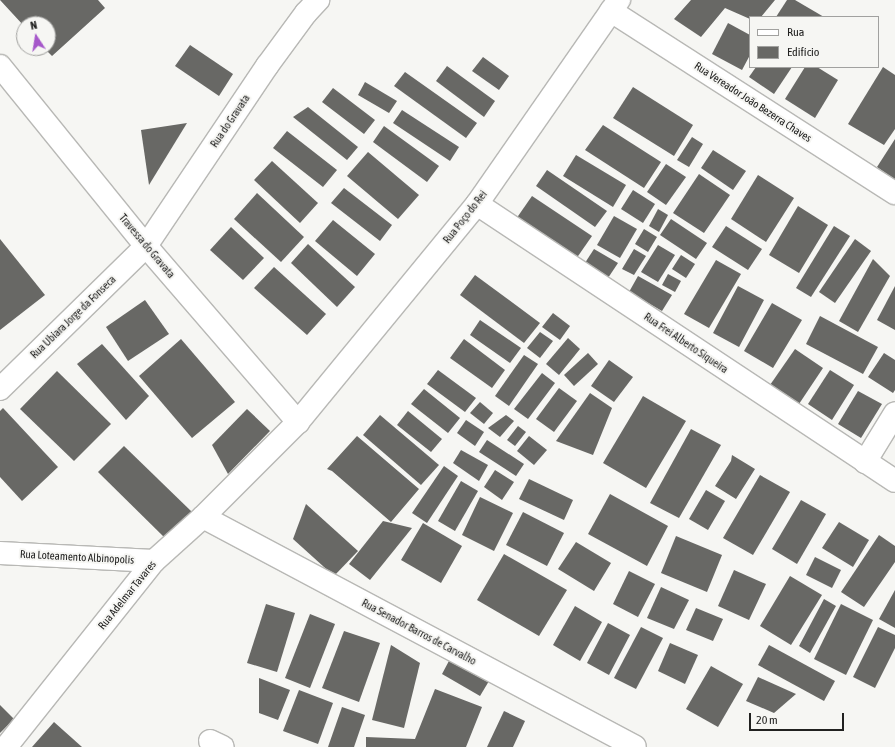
<!DOCTYPE html>
<meta charset="utf-8">
<style>
body{margin:0}
#map{position:relative;width:895px;height:747px;overflow:hidden;background:#f6f6f3;font-family:"Asap Condensed",sans-serif}
div>[style]{position:absolute}
[style*='--x']{left:calc(var(--x)*1px);top:calc(var(--y)*1px);width:calc(var(--w)*1px);rotate:calc(var(--a)*1deg)}
.building>*{inset:0;background:#686865}
.roads{filter:drop-shadow(1px 0 #b8b8b5) drop-shadow(-1px 0 #b8b8b5) drop-shadow(0 1px #b8b8b5) drop-shadow(0 -1px #b8b8b5)}
.minor>*{height:22px;margin:-11px;padding:0 11px;transform-origin:11px;border-radius:11px;background:#fff}
span{translate:-50% -50%;white-space:nowrap;text-align:center;line-height:1.15;-webkit-text-stroke:4px #f6f6f3;paint-order:stroke}
.street-label{font-size:11px;color:#212120}
.legend{position:absolute;left:749px;top:16px;width:130px;height:52px;box-sizing:border-box;background:#f6f6f3;border:1px solid #a1a19f;margin:0;padding:5px 7px;list-style:none;font-size:12px;color:#212120}
.legend li{display:flex;align-items:center;gap:8px;height:20px}
.legend b{width:20px;border:1px solid #a1a19f}
.north{position:absolute;left:16px;top:16px;width:40px;height:40px;box-sizing:border-box;background:#f6f6f3;border:1px solid #a1a19f;border-radius:50%;rotate:348deg;font-size:11px;font-weight:700;line-height:16px;text-align:center;color:#212120}
.north::after{content:'';display:block;margin:auto;width:14px;height:18px;background:#a658ca;clip-path:polygon(50% 0,100% 100%,50% 72%,0 100%)}
.scale{position:absolute;left:749px;top:713px;width:95px;height:18px;box-sizing:border-box;border:2px solid #212120;border-top:0;padding-left:5px;font-size:12px;line-height:14px;white-space:nowrap;color:#212120;-webkit-text-stroke:3px #f6f6f3;paint-order:stroke}
</style>
<div id="map">
<div class="building">
<i style="clip-path:polygon(0 0,98px 0,105px 8px,52px 56px,44px 48px,48px 48px,48px 24px,24px 24px,24px 26px)"></i>
<i style="clip-path:polygon(691px 0,775px 0,761px 17px,750px 17px,750px 19px,725px 8px,701px 37px,674px 19px)"></i>
<i style="clip-path:polygon(787px 0,795px 0,824px 17px,776px 17px)"></i>
<i style="clip-path:polygon(728px 23px,750px 35px,750px 55px,742px 70px,712px 54px)"></i>
<i style="clip-path:polygon(190px 45px,233px 74px,219px 96px,175px 66px)"></i>
<i style="clip-path:polygon(483px 57px,509px 76px,499px 90px,472px 71px)"></i>
<i style="clip-path:polygon(447px 66px,495px 101px,484px 117px,436px 81px)"></i>
<i style="clip-path:polygon(756px 67px,792px 67px,774px 94px,749px 77px)"></i>
<i style="clip-path:polygon(805px 67px,817px 67px,838px 80px,815px 118px,785px 99px)"></i>
<i style="clip-path:polygon(883px 67px,895px 75px,895px 129px,884px 145px,848px 124px)"></i>
<i style="clip-path:polygon(405px 72px,477px 123px,466px 138px,394px 86px)"></i>
<i style="clip-path:polygon(365px 82px,397px 101px,389px 113px,358px 95px)"></i>
<i style="clip-path:polygon(633px 87px,693px 125px,674px 156px,613px 118px)"></i>
<i style="clip-path:polygon(333px 88px,375px 120px,364px 134px,322px 102px)"></i>
<i style="clip-path:polygon(308px 107px,358px 147px,347px 160px,293px 117px)"></i>
<i style="clip-path:polygon(402px 110px,459px 147px,450px 161px,393px 123px)"></i>
<i style="clip-path:polygon(187px 123px,149px 185px,141px 130px)"></i>
<i style="clip-path:polygon(603px 125px,661px 162px,644px 188px,585px 150px)"></i>
<i style="clip-path:polygon(384px 126px,439px 166px,427px 182px,373px 142px)"></i>
<i style="clip-path:polygon(287px 131px,337px 170px,323px 187px,273px 148px)"></i>
<i style="clip-path:polygon(692px 137px,703px 144px,689px 167px,677px 160px)"></i>
<i style="clip-path:polygon(895px 139px,895px 180px,877px 167px)"></i>
<i style="clip-path:polygon(713px 150px,746px 171px,733px 190px,701px 168px)"></i>
<i style="clip-path:polygon(368px 152px,419px 195px,398px 219px,347px 176px)"></i>
<i style="clip-path:polygon(576px 155px,626px 185px,613px 207px,563px 176px)"></i>
<i style="clip-path:polygon(272px 161px,318px 203px,300px 223px,254px 180px)"></i>
<i style="clip-path:polygon(666px 164px,686px 177px,666px 205px,647px 192px)"></i>
<i style="clip-path:polygon(547px 170px,607px 211px,595px 227px,536px 186px)"></i>
<i style="clip-path:polygon(699px 174px,730px 195px,704px 233px,673px 213px)"></i>
<i style="clip-path:polygon(758px 175px,794px 198px,766px 242px,731px 219px)"></i>
<i style="clip-path:polygon(344px 188px,392px 225px,380px 241px,331px 203px)"></i>
<i style="clip-path:polygon(633px 190px,655px 204px,643px 223px,621px 209px)"></i>
<i style="clip-path:polygon(257px 193px,304px 237px,281px 262px,234px 219px)"></i>
<i style="clip-path:polygon(532px 196px,592px 236px,576px 259px,516px 219px)"></i>
<i style="clip-path:polygon(798px 206px,828px 225px,799px 273px,769px 255px)"></i>
<i style="clip-path:polygon(658px 209px,668px 215px,659px 232px,649px 226px)"></i>
<i style="clip-path:polygon(614px 216px,637px 229px,620px 258px,597px 245px)"></i>
<i style="clip-path:polygon(671px 219px,707px 243px,696px 259px,660px 235px)"></i>
<i style="clip-path:polygon(333px 220px,375px 254px,357px 276px,315px 241px)"></i>
<i style="clip-path:polygon(726px 226px,762px 249px,748px 270px,712px 247px)"></i>
<i style="clip-path:polygon(834px 226px,850px 236px,811px 297px,796px 288px)"></i>
<i style="clip-path:polygon(231px 227px,264px 258px,243px 280px,210px 250px)"></i>
<i style="clip-path:polygon(644px 229px,657px 237px,648px 252px,635px 244px)"></i>
<i style="clip-path:polygon(0 239px,45px 295px,0 330px)"></i>
<i style="clip-path:polygon(855px 239px,871px 251px,835px 303px,819px 292px)"></i>
<i style="clip-path:polygon(308px 244px,355px 287px,337px 307px,291px 263px)"></i>
<i style="clip-path:polygon(658px 245px,675px 255px,658px 282px,641px 272px)"></i>
<i style="clip-path:polygon(594px 249px,618px 263px,606px 281px,583px 266px)"></i>
<i style="clip-path:polygon(634px 249px,646px 256px,634px 275px,622px 269px)"></i>
<i style="clip-path:polygon(681px 255px,695px 264px,686px 278px,672px 269px)"></i>
<i style="clip-path:polygon(873px 259px,890px 276px,858px 332px,839px 321px)"></i>
<i style="clip-path:polygon(716px 260px,741px 274px,709px 328px,684px 314px)"></i>
<i style="clip-path:polygon(274px 267px,326px 314px,307px 335px,254px 288px)"></i>
<i style="clip-path:polygon(668px 274px,681px 281px,675px 292px,662px 285px)"></i>
<i style="clip-path:polygon(475px 275px,540px 323px,524px 343px,460px 295px)"></i>
<i style="clip-path:polygon(638px 276px,672px 295px,662px 311px,629px 292px)"></i>
<i style="clip-path:polygon(738px 286px,764px 300px,739px 347px,713px 333px)"></i>
<i style="clip-path:polygon(895px 286px,895px 330px,877px 320px)"></i>
<i style="clip-path:polygon(145px 300px,169px 334px,128px 361px,106px 327px)"></i>
<i style="clip-path:polygon(772px 303px,802px 320px,773px 368px,744px 351px)"></i>
<i style="clip-path:polygon(553px 313px,570px 326px,560px 340px,542px 327px)"></i>
<i style="clip-path:polygon(820px 316px,878px 347px,863px 374px,806px 344px)"></i>
<i style="clip-path:polygon(480px 320px,521px 348px,510px 363px,470px 335px)"></i>
<i style="clip-path:polygon(540px 332px,553px 341px,540px 358px,527px 348px)"></i>
<i style="clip-path:polygon(568px 338px,580px 349px,559px 375px,546px 364px)"></i>
<i style="clip-path:polygon(181px 339px,235px 402px,192px 438px,139px 376px)"></i>
<i style="clip-path:polygon(464px 339px,505px 370px,492px 388px,450px 358px)"></i>
<i style="clip-path:polygon(102px 344px,149px 396px,126px 420px,77px 364px)"></i>
<i style="clip-path:polygon(795px 349px,823px 368px,799px 404px,770px 385px)"></i>
<i style="clip-path:polygon(588px 353px,598px 364px,574px 386px,564px 375px)"></i>
<i style="clip-path:polygon(884px 353px,895px 360px,895px 390px,893px 393px,868px 377px)"></i>
<i style="clip-path:polygon(524px 355px,538px 364px,509px 406px,495px 396px)"></i>
<i style="clip-path:polygon(609px 360px,633px 377px,614px 402px,591px 386px)"></i>
<i style="clip-path:polygon(438px 370px,476px 398px,465px 412px,427px 384px)"></i>
<i style="clip-path:polygon(830px 370px,854px 385px,832px 420px,808px 404px)"></i>
<i style="clip-path:polygon(57px 371px,111px 424px,74px 461px,20px 409px)"></i>
<i style="clip-path:polygon(542px 373px,555px 383px,528px 419px,514px 409px)"></i>
<i style="clip-path:polygon(559px 388px,577px 401px,554px 432px,536px 419px)"></i>
<i style="clip-path:polygon(424px 389px,460px 418px,448px 433px,411px 404px)"></i>
<i style="clip-path:polygon(858px 391px,882px 404px,861px 438px,838px 424px)"></i>
<i style="clip-path:polygon(590px 393px,612px 408px,593px 455px,556px 441px)"></i>
<i style="clip-path:polygon(643px 396px,686px 421px,646px 488px,603px 463px)"></i>
<i style="clip-path:polygon(480px 402px,493px 413px,484px 424px,470px 413px)"></i>
<i style="clip-path:polygon(3px 408px,58px 467px,22px 501px,0 477px,0 411px)"></i>
<i style="clip-path:polygon(247px 409px,270px 431px,228px 474px,212px 445px)"></i>
<i style="clip-path:polygon(408px 411px,442px 439px,431px 452px,397px 425px)"></i>
<i style="clip-path:polygon(380px 415px,439px 465px,421px 485px,363px 435px)"></i>
<i style="clip-path:polygon(506px 415px,514px 421px,500px 437px,488px 428px)"></i>
<i style="clip-path:polygon(466px 420px,484px 432px,475px 446px,457px 433px)"></i>
<i style="clip-path:polygon(518px 426px,526px 432px,515px 446px,507px 440px)"></i>
<i style="clip-path:polygon(691px 429px,721px 445px,679px 518px,650px 503px)"></i>
<i style="clip-path:polygon(357px 436px,419px 489px,391px 522px,332px 471px,327px 469px)"></i>
<i style="clip-path:polygon(529px 436px,547px 450px,534px 465px,517px 451px)"></i>
<i style="clip-path:polygon(487px 440px,524px 464px,516px 476px,479px 452px)"></i>
<i style="clip-path:polygon(124px 446px,192px 512px,166px 539px,98px 472px)"></i>
<i style="clip-path:polygon(461px 450px,488px 465px,479px 481px,453px 463px)"></i>
<i style="clip-path:polygon(732px 455px,755px 469px,736px 499px,715px 486px,731px 461px)"></i>
<i style="clip-path:polygon(444px 466px,458px 476px,427px 523px,412px 513px)"></i>
<i style="clip-path:polygon(495px 470px,514px 482px,502px 500px,484px 487px)"></i>
<i style="clip-path:polygon(760px 475px,790px 492px,753px 555px,723px 538px)"></i>
<i style="clip-path:polygon(529px 479px,573px 500px,564px 520px,519px 499px)"></i>
<i style="clip-path:polygon(461px 481px,478px 491px,455px 531px,438px 521px)"></i>
<i style="clip-path:polygon(706px 490px,725px 501px,708px 530px,689px 519px)"></i>
<i style="clip-path:polygon(610px 494px,668px 526px,647px 566px,588px 534px)"></i>
<i style="clip-path:polygon(480px 497px,513px 513px,494px 551px,462px 535px)"></i>
<i style="clip-path:polygon(801px 500px,826px 514px,797px 564px,772px 549px)"></i>
<i style="clip-path:polygon(306px 504px,358px 551px,334px 576px,293px 539px)"></i>
<i style="clip-path:polygon(523px 512px,564px 533px,547px 566px,506px 545px)"></i>
<i style="clip-path:polygon(383px 521px,412px 528px,370px 580px,349px 564px)"></i>
<i style="clip-path:polygon(839px 522px,869px 540px,853px 567px,822px 548px)"></i>
<i style="clip-path:polygon(423px 523px,462px 546px,441px 583px,401px 560px)"></i>
<i style="clip-path:polygon(879px 535px,895px 546px,895px 562px,864px 607px,841px 592px)"></i>
<i style="clip-path:polygon(676px 536px,722px 555px,707px 592px,661px 573px)"></i>
<i style="clip-path:polygon(576px 542px,611px 563px,594px 591px,558px 569px)"></i>
<i style="clip-path:polygon(504px 554px,567px 590px,539px 636px,477px 600px)"></i>
<i style="clip-path:polygon(815px 557px,841px 570px,832px 588px,806px 575px)"></i>
<i style="clip-path:polygon(734px 570px,766px 584px,749px 620px,718px 606px)"></i>
<i style="clip-path:polygon(629px 571px,655px 584px,638px 617px,613px 604px)"></i>
<i style="clip-path:polygon(790px 576px,822px 595px,791px 645px,760px 626px)"></i>
<i style="clip-path:polygon(661px 587px,689px 600px,674px 629px,647px 618px)"></i>
<i style="clip-path:polygon(895px 590px,895px 628px,879px 619px)"></i>
<i style="clip-path:polygon(824px 599px,836px 606px,810px 653px,799px 646px)"></i>
<i style="clip-path:polygon(266px 604px,295px 613px,277px 672px,247px 663px)"></i>
<i style="clip-path:polygon(841px 604px,873px 620px,846px 675px,814px 659px)"></i>
<i style="clip-path:polygon(575px 606px,602px 622px,580px 661px,553px 645px)"></i>
<i style="clip-path:polygon(696px 608px,723px 619px,713px 641px,686px 630px)"></i>
<i style="clip-path:polygon(310px 614px,335px 624px,310px 688px,285px 678px)"></i>
<i style="clip-path:polygon(608px 623px,630px 635px,609px 675px,587px 663px)"></i>
<i style="clip-path:polygon(641px 627px,663px 638px,636px 689px,614px 678px)"></i>
<i style="clip-path:polygon(878px 627px,895px 635px,895px 648px,875px 688px,853px 677px)"></i>
<i style="clip-path:polygon(344px 631px,380px 643px,359px 702px,322px 688px)"></i>
<i style="clip-path:polygon(670px 643px,698px 655px,685px 684px,658px 671px)"></i>
<i style="clip-path:polygon(391px 645px,420px 663px,404px 728px,372px 720px)"></i>
<i style="clip-path:polygon(769px 645px,835px 681px,824px 701px,758px 665px)"></i>
<i style="clip-path:polygon(450px 659px,489px 681px,480px 696px,442px 674px)"></i>
<i style="clip-path:polygon(711px 666px,743px 684px,718px 727px,686px 709px)"></i>
<i style="clip-path:polygon(758px 677px,796px 694px,774px 713px,746px 701px)"></i>
<i style="clip-path:polygon(259px 678px,290px 690px,278px 720px,259px 713px)"></i>
<i style="clip-path:polygon(435px 689px,482px 707px,466px 747px,366px 747px,366px 737px,415px 739px)"></i>
<i style="clip-path:polygon(299px 690px,333px 703px,318px 744px,283px 731px)"></i>
<i style="clip-path:polygon(0 705px,14px 719px,0 733px)"></i>
<i style="clip-path:polygon(342px 707px,365px 715px,354px 747px,328px 747px)"></i>
<i style="clip-path:polygon(504px 711px,525px 721px,513px 747px,487px 747px)"></i>
<i style="clip-path:polygon(54px 722px,82px 747px,32px 747px)"></i>
</div>
<div class="roads">
<div class="minor">
<i style="--x:611;--y:11;--w:337;--a:32.7"></i>
<i style="--x:0;--y:66;--w:232;--a:51"></i>
<i style="--x:146;--y:246;--w:233;--a:49.2"></i>
<i style="--x:477;--y:204;--w:501;--a:33.53"></i>
<i style="--x:0;--y:389;--w:204;--a:-44.4"></i>
<i style="--x:146;--y:246;--w:217;--a:-56.1"></i>
<i style="--x:267;--y:66;--w:66;--a:-53.7"></i>
<i style="--x:306;--y:13;--w:18;--a:-47"></i>
<i style="--x:865;--y:462;--w:57;--a:-58.5"></i>
<i style="--x:203;--y:517;--w:489;--a:28"></i>
<i style="--x:0;--y:553;--w:154;--a:3"></i>
<i style="--x:210;--y:741;--w:14;--a:25"></i>
<i style="--x:6;--y:747;--w:238;--a:-51.5"></i>
<i style="--x:154;--y:561;--w:66;--a:-41.9"></i>
<i style="--x:203;--y:517;--w:134;--a:-45"></i>
<i style="--x:298;--y:422;--w:282;--a:-50.6"></i>
<i style="--x:477;--y:204;--w:249;--a:-55.2"></i>
</div>
</div>
<div class="street-label">
<span style="left:753px;top:102px;rotate:33deg">Rua Vereador João Bezerra Chaves</span>
<span style="left:230px;top:121px;rotate:-56deg">Rua do Gravata</span>
<span style="left:465px;top:217px;rotate:-52deg">Rua Poço do Rei</span>
<span style="left:147px;top:246px;rotate:50deg">Travessa do Gravata</span>
<span style="left:73px;top:317px;rotate:-44deg">Rua Ubiara Jorge da Fonseca</span>
<span style="left:686px;top:343px;rotate:34deg">Rua Frei Alberto Siqueira</span>
<span style="left:77px;top:557px;rotate:3deg">Rua Loteamento Albinopolis</span>
<span style="left:127px;top:595px;rotate:-51deg">Rua Adelmar Tavares</span>
<span style="left:419px;top:632px;rotate:28deg">Rua Senador Barros de Carvalho</span>
</div>
<ul class="legend">
<li><b style="height:5px;background:#fff"></b>Rua</li>
<li><b style="height:11px;background:#686865"></b>Edifício</li>
</ul>
<div class="north">N</div>
<div class="scale">20 m</div>
</div>
